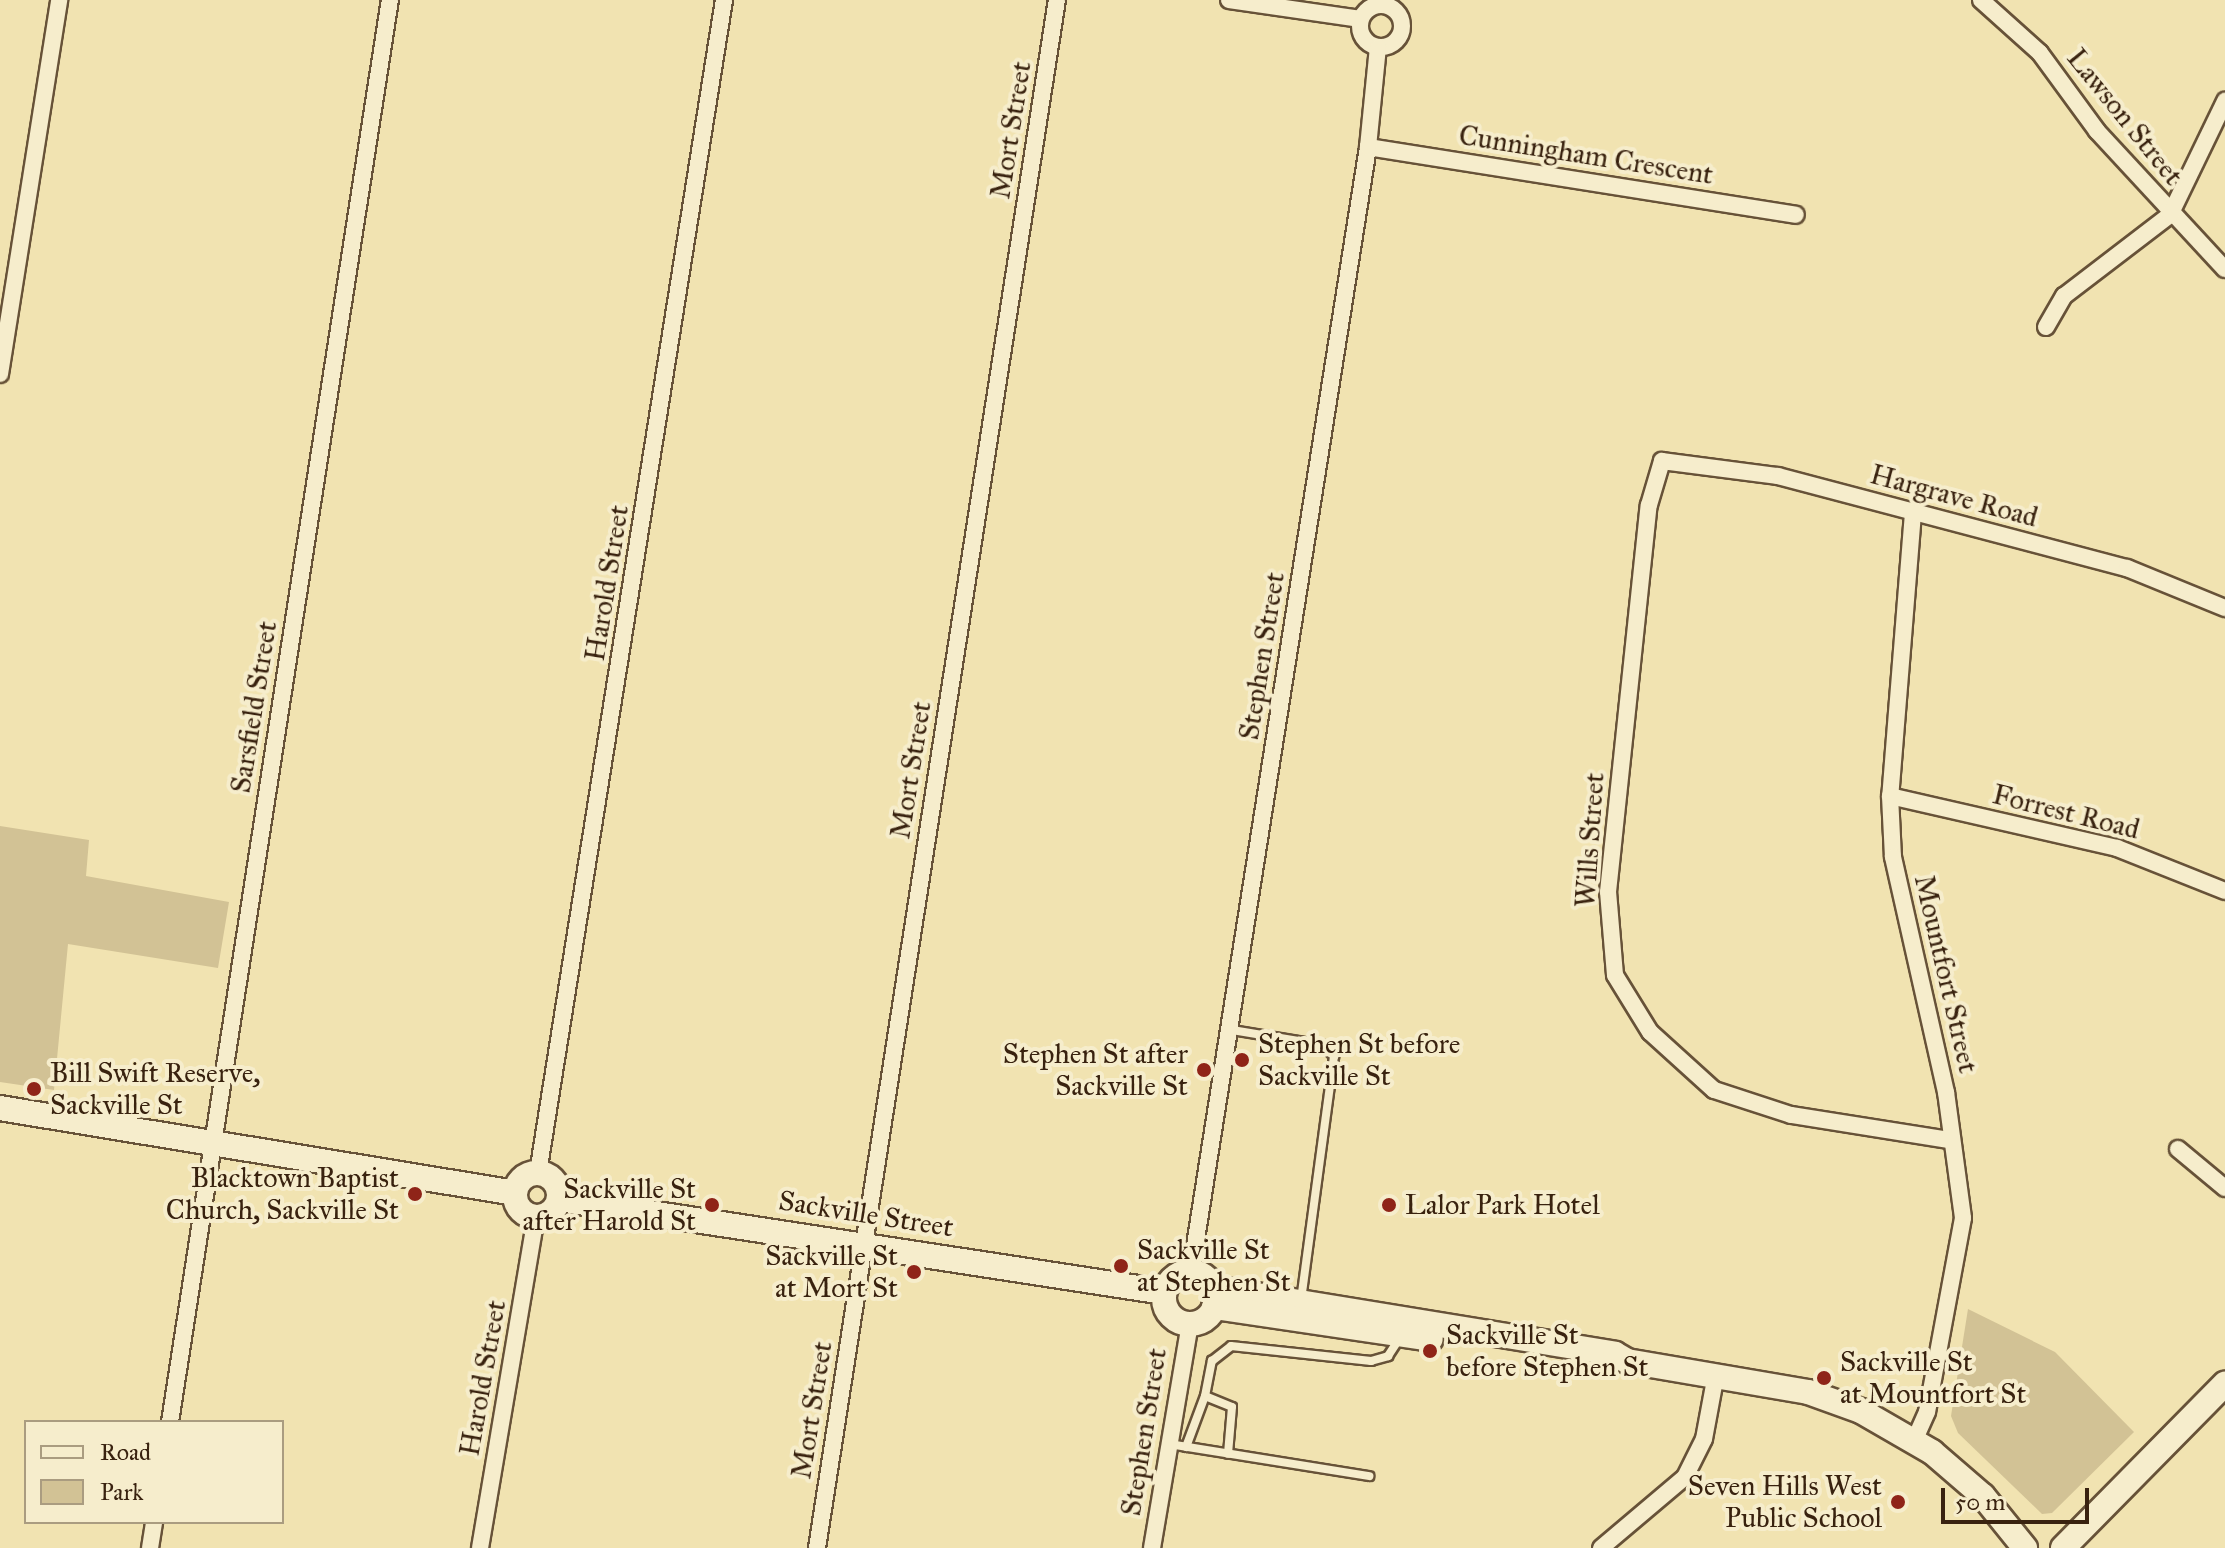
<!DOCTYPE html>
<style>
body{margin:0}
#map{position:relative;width:2225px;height:1548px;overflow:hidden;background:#f1e3b1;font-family:"IM FELL Great Primer",serif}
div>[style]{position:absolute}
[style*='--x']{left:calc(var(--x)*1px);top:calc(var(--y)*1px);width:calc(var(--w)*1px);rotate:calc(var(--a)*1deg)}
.green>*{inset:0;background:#d2c295}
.roads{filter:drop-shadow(2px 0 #675238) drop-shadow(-2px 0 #675238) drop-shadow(0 2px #675238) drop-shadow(0 -2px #675238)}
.lane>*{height:8px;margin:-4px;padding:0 4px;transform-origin:4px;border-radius:4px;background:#f6edcc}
.street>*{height:16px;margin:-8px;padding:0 8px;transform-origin:8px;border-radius:8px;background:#f6edcc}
.street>.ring{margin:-8px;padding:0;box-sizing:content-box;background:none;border:16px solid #f6edcc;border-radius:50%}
.secondary>*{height:24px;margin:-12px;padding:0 12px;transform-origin:12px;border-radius:12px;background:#f6edcc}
.secondary>.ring{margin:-12px;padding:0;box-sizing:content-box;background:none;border:24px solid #f6edcc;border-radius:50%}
.dots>*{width:22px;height:22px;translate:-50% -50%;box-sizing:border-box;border:4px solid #f6edcc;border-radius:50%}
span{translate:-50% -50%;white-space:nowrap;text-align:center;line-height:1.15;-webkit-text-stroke:8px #f6edcc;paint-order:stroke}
.street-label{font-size:28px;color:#39220f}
.poi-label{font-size:28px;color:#39220f}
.left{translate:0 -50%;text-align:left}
.right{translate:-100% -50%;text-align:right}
.legend{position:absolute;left:24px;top:1420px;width:260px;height:104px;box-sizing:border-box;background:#f6edcc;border:2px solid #aa9c80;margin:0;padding:10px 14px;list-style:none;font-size:24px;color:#39220f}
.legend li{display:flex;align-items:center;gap:16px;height:40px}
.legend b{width:40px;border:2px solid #aa9c80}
.scale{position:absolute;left:1941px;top:1488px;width:148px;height:36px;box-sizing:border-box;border:4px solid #39220f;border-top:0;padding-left:10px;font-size:24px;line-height:28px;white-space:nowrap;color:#39220f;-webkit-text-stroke:6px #f6edcc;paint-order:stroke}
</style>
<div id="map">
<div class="green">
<i style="clip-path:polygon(0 826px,89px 840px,86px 876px,229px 902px,218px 968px,68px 944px,54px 1090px,0 1082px)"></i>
<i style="clip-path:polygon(1968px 1309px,2055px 1352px,2134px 1432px,2052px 1513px,2042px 1514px,1958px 1433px,1951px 1416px)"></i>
</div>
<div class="roads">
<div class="lane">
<i style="--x:1232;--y:1030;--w:92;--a:9.4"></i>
<i style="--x:1323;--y:1045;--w:16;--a:45"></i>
<i style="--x:1334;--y:1056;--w:246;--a:97.7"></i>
<i style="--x:1205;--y:1396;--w:36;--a:-79"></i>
<i style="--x:1212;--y:1361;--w:24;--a:-38"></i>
<i style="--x:1231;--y:1346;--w:141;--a:6.1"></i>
<i style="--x:1371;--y:1361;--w:18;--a:-16"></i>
<i style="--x:1388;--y:1356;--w:20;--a:-57"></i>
<i style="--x:1169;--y:1444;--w:203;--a:9.1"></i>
<i style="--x:1186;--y:1447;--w:54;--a:-69.6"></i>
<i style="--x:1205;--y:1396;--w:29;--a:22"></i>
<i style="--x:1232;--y:1407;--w:47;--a:94.9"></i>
</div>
<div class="street">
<i style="--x:1229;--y:0;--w:133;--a:8.2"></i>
<i style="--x:1981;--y:0;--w:79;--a:41.9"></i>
<i style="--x:2040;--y:53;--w:97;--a:53.8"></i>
<i style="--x:2097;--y:131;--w:188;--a:47.2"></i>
<i class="ring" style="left:1360px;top:5px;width:26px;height:26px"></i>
<i style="--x:1368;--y:147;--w:433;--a:9"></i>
<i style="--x:2046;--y:327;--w:36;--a:-60"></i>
<i style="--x:2064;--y:296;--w:133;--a:-37.4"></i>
<i style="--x:2170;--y:215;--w:127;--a:-64.2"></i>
<i style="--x:0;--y:374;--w:379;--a:-81"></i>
<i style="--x:1913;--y:513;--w:284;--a:94.6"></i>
<i style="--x:1890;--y:796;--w:61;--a:87.2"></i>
<i style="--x:1893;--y:857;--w:241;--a:77.3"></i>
<i style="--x:1946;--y:1092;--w:127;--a:82.3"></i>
<i style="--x:1963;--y:1218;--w:197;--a:100.5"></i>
<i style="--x:1927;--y:1412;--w:32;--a:114"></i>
<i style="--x:1890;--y:796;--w:233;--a:12.9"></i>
<i style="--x:2117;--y:848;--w:116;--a:21.7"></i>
<i style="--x:1949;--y:1140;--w:160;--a:-171"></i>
<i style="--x:1791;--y:1115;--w:81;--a:-162"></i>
<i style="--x:1714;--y:1090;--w:86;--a:-137.8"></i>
<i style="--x:1650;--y:1032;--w:67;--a:-121.6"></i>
<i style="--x:1615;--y:975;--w:83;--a:-94.8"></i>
<i style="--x:1608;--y:892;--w:389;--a:-84"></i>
<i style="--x:1649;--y:505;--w:46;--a:-73.5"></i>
<i style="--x:1662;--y:461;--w:117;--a:7.4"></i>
<i style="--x:1778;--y:476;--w:361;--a:14.8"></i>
<i style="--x:2127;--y:568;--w:106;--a:22.2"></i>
<i style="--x:2178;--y:1149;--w:61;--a:39.7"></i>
<i style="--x:538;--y:1173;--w:1188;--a:-80.99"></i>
<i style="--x:1191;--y:1271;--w:1138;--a:-81.05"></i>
<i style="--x:1368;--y:147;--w:100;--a:-84.3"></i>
<i style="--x:170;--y:1422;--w:1439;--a:-81.21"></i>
<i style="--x:150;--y:1548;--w:26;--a:-81"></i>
<i style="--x:480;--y:1548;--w:336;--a:-80.4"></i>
<i style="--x:817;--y:1548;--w:1566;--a:-81.19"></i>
<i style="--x:1152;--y:1548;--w:227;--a:-80.4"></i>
<i style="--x:1601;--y:1548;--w:110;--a:-40.2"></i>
<i style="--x:1685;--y:1477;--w:42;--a:-63.4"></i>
<i style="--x:1704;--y:1439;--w:66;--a:-79.5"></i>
</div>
<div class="secondary">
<i style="--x:0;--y:1108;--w:522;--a:9.37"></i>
<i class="ring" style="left:515px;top:1173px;width:20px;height:20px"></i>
<i style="--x:559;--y:1199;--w:612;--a:8.74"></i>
<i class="ring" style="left:1164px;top:1272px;width:28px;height:28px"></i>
<i style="--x:1214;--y:1288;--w:406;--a:9.3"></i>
<i style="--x:1615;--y:1354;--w:14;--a:30"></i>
<i style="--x:1627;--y:1361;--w:184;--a:9.7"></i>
<i style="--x:1808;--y:1392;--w:56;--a:19.7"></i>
<i style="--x:1861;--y:1411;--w:82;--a:30"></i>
<i style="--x:1932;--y:1452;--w:67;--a:40.8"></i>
<i style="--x:1983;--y:1496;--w:67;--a:51.1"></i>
<i style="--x:1214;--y:1307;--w:219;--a:8.4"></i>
<i style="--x:2063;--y:1548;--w:231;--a:-45.4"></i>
</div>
</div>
<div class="dots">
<i style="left:1242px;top:1060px;background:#8f2418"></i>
<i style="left:1204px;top:1070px;background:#8f2418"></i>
<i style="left:34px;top:1089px;background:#8f2418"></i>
<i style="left:415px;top:1194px;background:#8f2418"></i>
<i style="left:712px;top:1205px;background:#8f2418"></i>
<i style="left:1389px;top:1205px;background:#8f2418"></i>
<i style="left:1121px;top:1266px;background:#8f2418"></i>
<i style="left:914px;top:1272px;background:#8f2418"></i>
<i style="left:1430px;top:1351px;background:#8f2418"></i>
<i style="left:1824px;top:1378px;background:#8f2418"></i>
<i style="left:1898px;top:1502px;background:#8f2418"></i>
</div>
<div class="street-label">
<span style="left:2125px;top:117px;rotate:51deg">Lawson Street</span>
<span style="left:1011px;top:130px;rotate:-81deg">Mort Street</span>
<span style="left:1586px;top:155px;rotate:9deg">Cunningham Crescent</span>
<span style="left:1954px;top:496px;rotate:15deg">Hargrave Road</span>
<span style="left:607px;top:583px;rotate:-81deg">Harold Street</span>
<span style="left:1262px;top:656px;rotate:-81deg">Stephen Street</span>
<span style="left:254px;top:707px;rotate:-81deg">Sarsfield Street</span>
<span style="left:911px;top:770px;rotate:-81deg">Mort Street</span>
<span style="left:2066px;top:812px;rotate:14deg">Forrest Road</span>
<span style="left:1590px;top:840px;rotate:-86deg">Wills Street</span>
<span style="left:1946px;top:974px;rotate:77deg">Mountfort Street</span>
<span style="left:866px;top:1214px;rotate:9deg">Sackville Street</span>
<span style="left:483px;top:1378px;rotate:-80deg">Harold Street</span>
<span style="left:812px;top:1410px;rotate:-81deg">Mort Street</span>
<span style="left:1144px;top:1432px;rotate:-81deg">Stephen Street</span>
</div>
<div class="poi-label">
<span class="left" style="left:1258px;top:1060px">Stephen St before<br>Sackville St</span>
<span class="right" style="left:1188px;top:1070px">Stephen St after<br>Sackville St</span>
<span class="left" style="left:50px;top:1089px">Bill Swift Reserve,<br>Sackville St</span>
<span class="right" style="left:399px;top:1194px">Blacktown Baptist<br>Church, Sackville St</span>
<span class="right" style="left:696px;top:1205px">Sackville St<br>after Harold St</span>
<span class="left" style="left:1405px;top:1205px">Lalor Park Hotel</span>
<span class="left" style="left:1137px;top:1266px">Sackville St<br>at Stephen St</span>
<span class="right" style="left:898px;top:1272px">Sackville St<br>at Mort St</span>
<span class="left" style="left:1446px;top:1351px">Sackville St<br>before Stephen St</span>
<span class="left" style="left:1840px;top:1378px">Sackville St<br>at Mountfort St</span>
<span class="right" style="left:1882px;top:1502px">Seven Hills West<br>Public School</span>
</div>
<ul class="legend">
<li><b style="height:10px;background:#f6edcc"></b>Road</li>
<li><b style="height:22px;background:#d2c295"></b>Park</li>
</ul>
<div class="scale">50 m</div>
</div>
